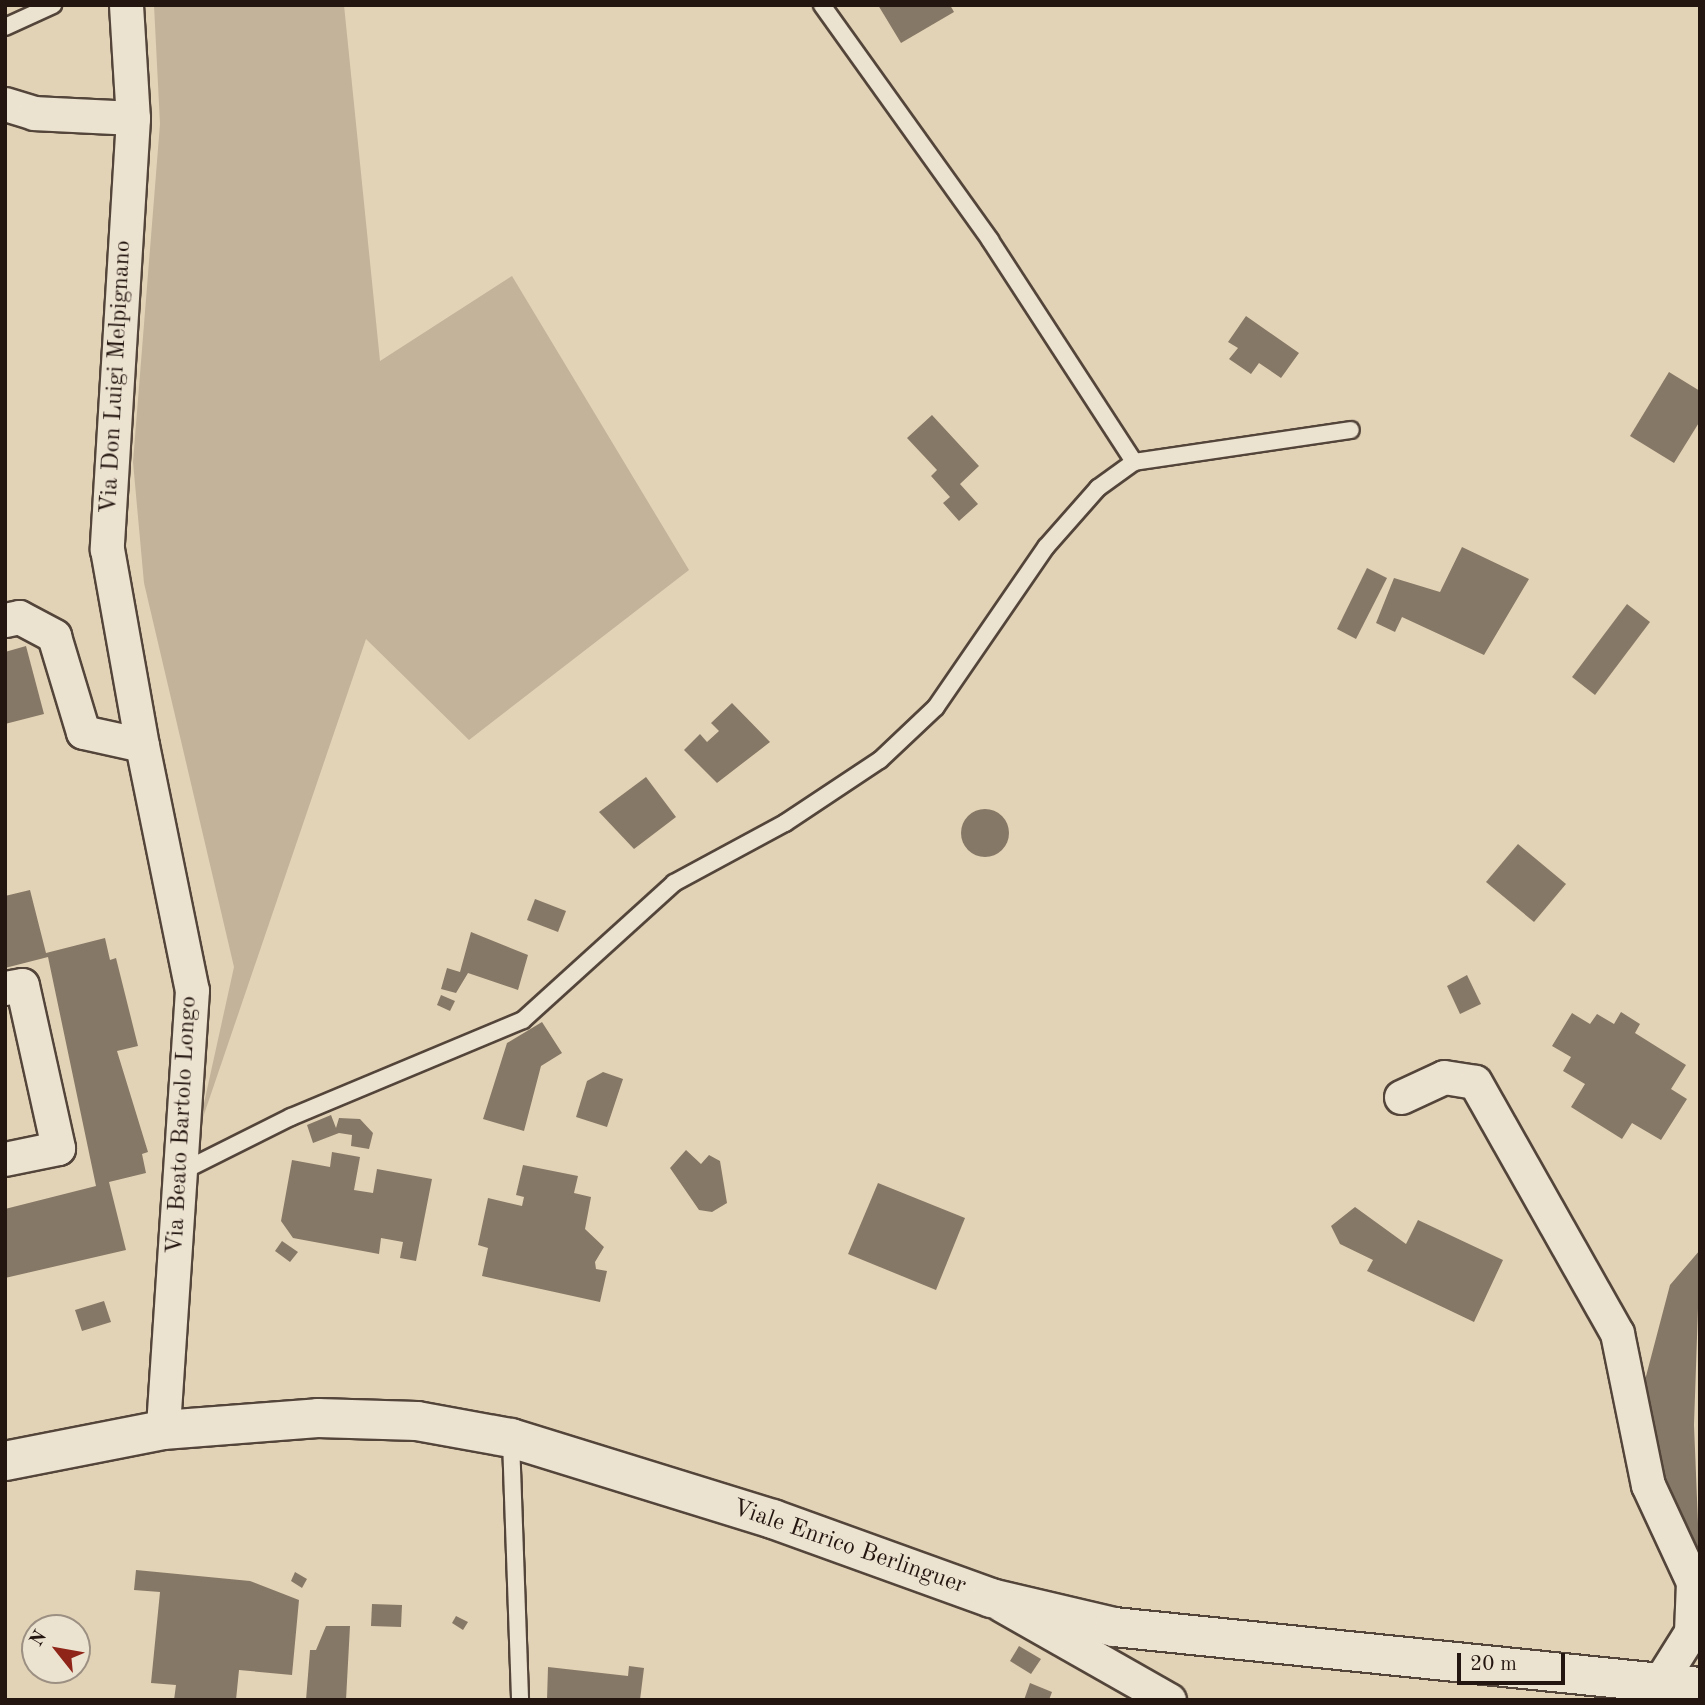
<!DOCTYPE html>
<style>
body{margin:0}
#map{position:relative;width:1705px;height:1705px;overflow:hidden;background:#e2d3b6;font-family:"Old Standard TT",serif}
div>[style]{position:absolute}
[style*='--x']{left:calc(var(--x)*1px);top:calc(var(--y)*1px);width:calc(var(--w)*1px);rotate:calc(var(--a)*1deg)}
.green>*{inset:0;background:#c2b39a}
.building>*{inset:0;background:#867866}
.round{border-radius:50%}
.roads{filter:drop-shadow(2px 0 #53453a) drop-shadow(-2px 0 #53453a) drop-shadow(0 2px #53453a) drop-shadow(0 -2px #53453a)}
.service>*{height:16px;margin:-8px;padding:0 8px;transform-origin:8px;border-radius:8px;background:#ece2d0}
.minor>*{height:33px;margin:-16.5px;padding:0 16.5px;transform-origin:16.5px;border-radius:16.5px;background:#ece2d0}
.secondary>*{height:38px;margin:-19px;padding:0 19px;transform-origin:19px;border-radius:19px;background:#ece2d0}
span{translate:-50% -50%;white-space:nowrap;text-align:center;line-height:1.15;-webkit-text-stroke:5px #ece2d0;paint-order:stroke}
.street-label{font-size:24px;color:#231610}
.frame{position:absolute;inset:0;border:7px solid #231610;pointer-events:none}
.north{position:absolute;left:21px;top:1614px;width:70px;height:70px;box-sizing:border-box;background:#ece2d0;border:2px solid #9c9083;border-radius:50%;rotate:301deg;font-size:19px;font-weight:700;line-height:28px;text-align:center;color:#231610}
.north::after{content:'';display:block;margin:auto;width:24px;height:32px;background:#8f2418;clip-path:polygon(50% 0,100% 100%,50% 72%,0 100%)}
.scale{position:absolute;left:1457px;top:1653px;width:108px;height:32px;box-sizing:border-box;border:4px solid #231610;border-top:0;padding-left:9px;font-size:21px;line-height:24px;white-space:nowrap;color:#231610;-webkit-text-stroke:5px #ece2d0;paint-order:stroke}
</style>
<div id="map">
<div class="green">
<i style="clip-path:polygon(154px 5px,344px 5px,380px 361px,512px 276px,689px 570px,469px 740px,366px 639px,197px 1135px,234px 967px,144px 583px,133px 462px,160px 124px)"></i>
</div>
<div class="building">
<i style="clip-path:polygon(878px 5px,950px 5px,954px 12px,901px 43px)"></i>
<i style="clip-path:polygon(1246px 316px,1299px 353px,1281px 378px,1259px 363px,1251px 374px,1229px 359px,1238px 348px,1228px 342px)"></i>
<i style="clip-path:polygon(1669px 372px,1700px 391px,1700px 421px,1674px 463px,1630px 436px)"></i>
<i style="clip-path:polygon(932px 415px,979px 466px,960px 484px,978px 504px,959px 521px,943px 503px,950px 497px,931px 476px,937px 470px,907px 438px)"></i>
<i style="clip-path:polygon(1462px 547px,1529px 579px,1484px 655px,1402px 617px,1395px 632px,1376px 623px,1394px 578px,1440px 592px)"></i>
<i style="clip-path:polygon(1367px 568px,1387px 578px,1356px 639px,1337px 629px)"></i>
<i style="clip-path:polygon(1627px 604px,1650px 622px,1595px 695px,1572px 677px)"></i>
<i style="clip-path:polygon(26px 646px,44px 714px,5px 724px,5px 652px)"></i>
<i style="clip-path:polygon(732px 703px,770px 742px,717px 783px,684px 750px,700px 734px,707px 742px,719px 731px,711px 723px)"></i>
<i style="clip-path:polygon(646px 777px,676px 817px,634px 849px,599px 812px)"></i>
<i class="round" style="left:961px;top:809px;width:48px;height:48px"></i>
<i style="clip-path:polygon(1518px 844px,1566px 884px,1534px 922px,1486px 882px)"></i>
<i style="clip-path:polygon(30px 890px,46px 953px,105px 938px,110px 960px,116px 958px,138px 1046px,117px 1051px,148px 1152px,142px 1154px,146px 1173px,109px 1182px,126px 1250px,5px 1278px,5px 1209px,96px 1186px,48px 957px,5px 968px,5px 896px)"></i>
<i style="clip-path:polygon(535px 899px,566px 911px,558px 932px,527px 920px)"></i>
<i style="clip-path:polygon(471px 932px,528px 955px,518px 990px,468px 973px,456px 993px,441px 989px,447px 968px,460px 972px)"></i>
<i style="clip-path:polygon(1467px 975px,1481px 1004px,1460px 1014px,1447px 986px)"></i>
<i style="clip-path:polygon(441px 995px,455px 1001px,450px 1011px,437px 1005px)"></i>
<i style="clip-path:polygon(1621px 1012px,1640px 1024px,1635px 1033px,1686px 1065px,1671px 1089px,1687px 1099px,1661px 1140px,1632px 1123px,1622px 1139px,1571px 1107px,1585px 1084px,1563px 1071px,1571px 1057px,1552px 1046px,1572px 1013px,1590px 1024px,1597px 1014px,1614px 1024px)"></i>
<i style="clip-path:polygon(542px 1022px,562px 1053px,541px 1066px,524px 1131px,483px 1119px,507px 1043px)"></i>
<i style="clip-path:polygon(603px 1072px,623px 1079px,607px 1127px,576px 1117px,587px 1081px)"></i>
<i style="clip-path:polygon(331px 1115px,336px 1128px,339px 1118px,360px 1119px,373px 1133px,369px 1149px,351px 1146px,352px 1135px,339px 1133px,313px 1143px,307px 1125px)"></i>
<i style="clip-path:polygon(686px 1150px,701px 1164px,709px 1155px,720px 1161px,727px 1203px,712px 1212px,699px 1210px,670px 1168px)"></i>
<i style="clip-path:polygon(332px 1152px,360px 1157px,354px 1190px,373px 1193px,377px 1169px,432px 1179px,416px 1261px,400px 1258px,403px 1242px,381px 1238px,379px 1254px,293px 1238px,281px 1221px,292px 1160px,330px 1167px)"></i>
<i style="clip-path:polygon(523px 1165px,578px 1176px,574px 1193px,591px 1197px,585px 1229px,604px 1247px,595px 1262px,596px 1269px,607px 1271px,600px 1302px,482px 1276px,488px 1248px,478px 1245px,488px 1198px,522px 1206px,524px 1197px,516px 1195px)"></i>
<i style="clip-path:polygon(878px 1183px,965px 1218px,936px 1290px,848px 1254px)"></i>
<i style="clip-path:polygon(1355px 1207px,1406px 1244px,1418px 1220px,1503px 1260px,1474px 1322px,1367px 1271px,1373px 1260px,1340px 1244px,1331px 1226px)"></i>
<i style="clip-path:polygon(282px 1241px,298px 1252px,290px 1262px,275px 1251px)"></i>
<i style="clip-path:polygon(1700px 1250px,1694px 1425px,1700px 1572px,1664px 1501px,1645px 1380px,1670px 1285px)"></i>
<i style="clip-path:polygon(104px 1301px,111px 1322px,82px 1331px,75px 1310px)"></i>
<i style="clip-path:polygon(136px 1570px,250px 1581px,299px 1600px,292px 1675px,239px 1670px,236px 1700px,174px 1700px,176px 1685px,151px 1683px,160px 1592px,134px 1590px)"></i>
<i style="clip-path:polygon(295px 1572px,307px 1579px,302px 1588px,291px 1581px)"></i>
<i style="clip-path:polygon(372px 1604px,402px 1605px,401px 1627px,371px 1626px)"></i>
<i style="clip-path:polygon(456px 1616px,468px 1622px,463px 1630px,452px 1623px)"></i>
<i style="clip-path:polygon(326px 1626px,350px 1626px,346px 1700px,306px 1700px,310px 1650px,316px 1650px)"></i>
<i style="clip-path:polygon(1019px 1646px,1041px 1659px,1031px 1674px,1010px 1661px)"></i>
<i style="clip-path:polygon(629px 1666px,644px 1668px,640px 1700px,547px 1700px,548px 1667px,628px 1676px)"></i>
<i style="clip-path:polygon(1030px 1683px,1052px 1692px,1049px 1700px,1024px 1700px)"></i>
</div>
<div class="roads">
<div class="service">
<i style="--x:822;--y:5;--w:289;--a:54.4"></i>
<i style="--x:990;--y:240;--w:265;--a:57"></i>
<i style="--x:5;--y:27;--w:53;--a:-24.6"></i>
<i style="--x:181;--y:1172;--w:123;--a:-26.6"></i>
<i style="--x:291;--y:1117;--w:251;--a:-22.7"></i>
<i style="--x:523;--y:1020;--w:204;--a:-42.2"></i>
<i style="--x:674;--y:883;--w:126;--a:-28.4"></i>
<i style="--x:785;--y:823;--w:114;--a:-33.6"></i>
<i style="--x:880;--y:760;--w:77;--a:-43.4"></i>
<i style="--x:936;--y:707;--w:194;--a:-55.5"></i>
<i style="--x:1046;--y:547;--w:79;--a:-48.6"></i>
<i style="--x:1098;--y:488;--w:44;--a:-35.8"></i>
<i style="--x:1134;--y:462;--w:219;--a:-8.4"></i>
<i style="--x:511;--y:1440;--w:260;--a:88"></i>
</div>
<div class="minor">
<i style="--x:126;--y:5;--w:113;--a:86.5"></i>
<i style="--x:133;--y:118;--w:432;--a:93.5"></i>
<i style="--x:107;--y:549;--w:199;--a:79.9"></i>
<i style="--x:5;--y:104;--w:30;--a:17"></i>
<i style="--x:34;--y:113;--w:99;--a:2.9"></i>
<i style="--x:5;--y:620;--w:14;--a:-12"></i>
<i style="--x:19;--y:617;--w:40;--a:28"></i>
<i style="--x:54;--y:636;--w:100;--a:73.2"></i>
<i style="--x:83;--y:732;--w:60;--a:12.4"></i>
<i style="--x:142;--y:745;--w:250;--a:78.5"></i>
<i style="--x:192;--y:990;--w:441;--a:93.8"></i>
<i style="--x:5;--y:988;--w:17;--a:-10"></i>
<i style="--x:22;--y:985;--w:167;--a:77.5"></i>
<i style="--x:58;--y:1148;--w:54;--a:168.3"></i>
<i style="--x:1401;--y:1097;--w:47;--a:-24.9"></i>
<i style="--x:1444;--y:1077;--w:31;--a:9"></i>
<i style="--x:1475;--y:1082;--w:288;--a:60.5"></i>
<i style="--x:1617;--y:1333;--w:155;--a:78.5"></i>
<i style="--x:1648;--y:1485;--w:107;--a:65.1"></i>
<i style="--x:1693;--y:1582;--w:50;--a:92.3"></i>
<i style="--x:1691;--y:1632;--w:60;--a:122.1"></i>
<i style="--x:1002;--y:1605;--w:192;--a:29.6"></i>
</div>
<div class="secondary">
<i style="--x:5;--y:1461;--w:161;--a:-11.1"></i>
<i style="--x:163;--y:1430;--w:155;--a:-4.4"></i>
<i style="--x:318;--y:1418;--w:99;--a:1.7"></i>
<i style="--x:417;--y:1421;--w:96;--a:10.3"></i>
<i style="--x:511;--y:1438;--w:274;--a:17.2"></i>
<i style="--x:773;--y:1519;--w:232;--a:19.9"></i>
<i style="--x:991;--y:1598;--w:126;--a:13.3"></i>
<i style="--x:1114;--y:1627;--w:589;--a:5.85"></i>
</div>
</div>
<div class="street-label">
<span style="left:117px;top:377px;rotate:-87deg">Via Don Luigi Melpignano</span>
<span style="left:183px;top:1125px;rotate:-87deg">Via Beato Bartolo Longo</span>
<span style="left:849px;top:1548px;rotate:19deg">Viale Enrico Berlinguer</span>
</div>
<div class="frame"></div>
<div class="north">N</div>
<div class="scale">20 m</div>
</div>
